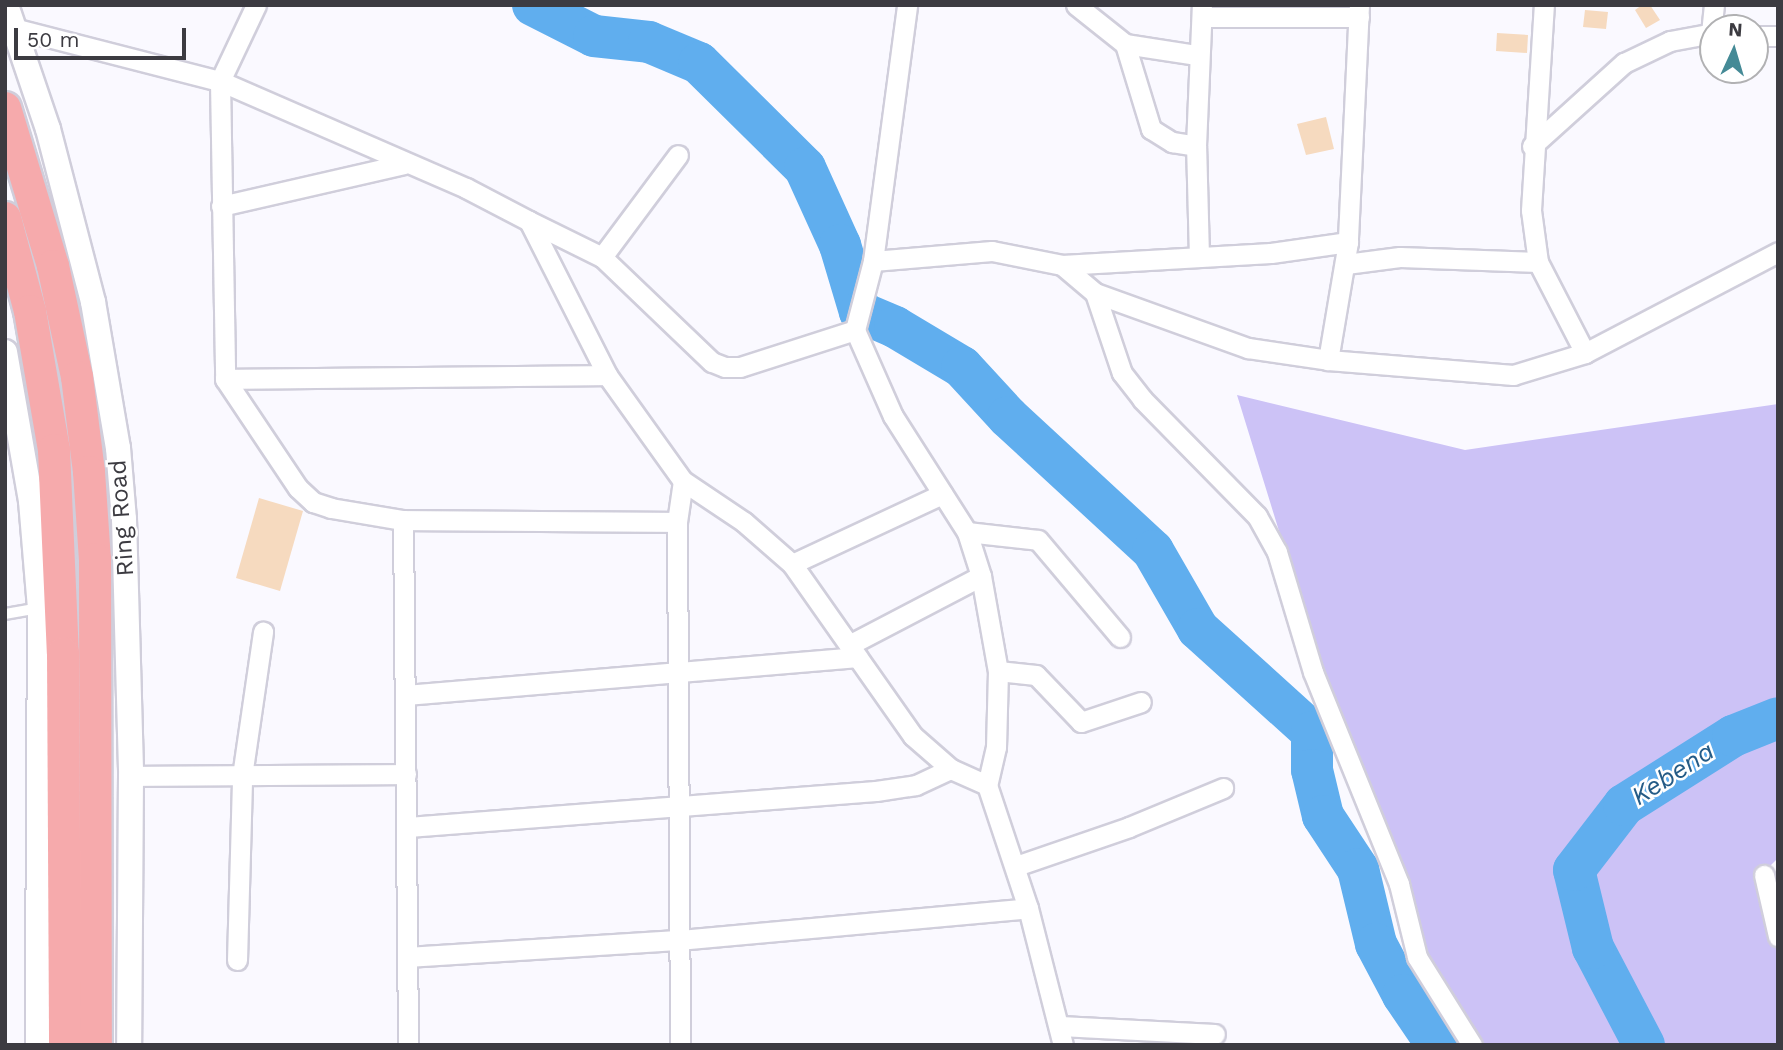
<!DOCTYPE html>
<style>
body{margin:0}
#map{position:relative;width:1783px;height:1050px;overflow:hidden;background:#faf9ff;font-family:"Work Sans",sans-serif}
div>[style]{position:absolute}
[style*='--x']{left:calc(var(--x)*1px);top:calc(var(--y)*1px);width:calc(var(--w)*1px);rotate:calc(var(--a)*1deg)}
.forest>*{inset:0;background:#ccc2f6}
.river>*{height:42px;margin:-21px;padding:0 21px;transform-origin:21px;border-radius:21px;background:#60aeee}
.building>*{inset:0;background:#f6dabf}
.roads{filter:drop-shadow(2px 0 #d0cedb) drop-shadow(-2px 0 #d0cedb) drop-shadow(0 2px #d0cedb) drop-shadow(0 -2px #d0cedb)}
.service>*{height:10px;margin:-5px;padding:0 5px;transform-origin:5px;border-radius:5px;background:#fff}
.minor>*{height:19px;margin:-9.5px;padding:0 9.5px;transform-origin:9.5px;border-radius:9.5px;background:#fff}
.tertiary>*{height:24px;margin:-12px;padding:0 12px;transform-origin:12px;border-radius:12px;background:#fff}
.trunk>*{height:32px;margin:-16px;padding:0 16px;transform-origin:16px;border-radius:16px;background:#f6aaac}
span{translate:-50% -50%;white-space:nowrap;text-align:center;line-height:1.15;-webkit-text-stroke:5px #fff;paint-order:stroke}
.street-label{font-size:24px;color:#3c3b41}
.water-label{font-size:26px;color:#245b86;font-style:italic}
.frame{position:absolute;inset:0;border:7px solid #3c3b41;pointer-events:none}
.north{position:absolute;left:1699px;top:14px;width:70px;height:70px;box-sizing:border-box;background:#fff;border:2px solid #b1b1b3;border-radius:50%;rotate:4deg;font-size:19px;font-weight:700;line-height:28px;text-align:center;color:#3c3b41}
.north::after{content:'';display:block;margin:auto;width:24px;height:32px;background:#458a96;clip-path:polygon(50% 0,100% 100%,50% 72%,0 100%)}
.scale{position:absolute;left:14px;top:28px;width:172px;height:32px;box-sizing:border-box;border:4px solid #3c3b41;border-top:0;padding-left:9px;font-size:21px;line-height:24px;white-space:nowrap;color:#3c3b41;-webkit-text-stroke:5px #fff;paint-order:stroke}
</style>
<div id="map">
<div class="forest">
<i style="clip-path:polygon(1237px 395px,1465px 450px,1778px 404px,1778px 858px,1768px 868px,1778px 916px,1778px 1045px,1410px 1045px,1422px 994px)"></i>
</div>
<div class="river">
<i style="--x:533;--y:5;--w:68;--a:26.9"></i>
<i style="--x:594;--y:36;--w:55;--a:6.2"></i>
<i style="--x:649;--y:42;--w:54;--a:22.8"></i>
<i style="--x:699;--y:63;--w:149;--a:44.7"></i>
<i style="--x:805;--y:168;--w:85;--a:65.6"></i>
<i style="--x:840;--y:245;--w:70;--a:73.4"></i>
<i style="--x:860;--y:312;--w:38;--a:23"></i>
<i style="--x:895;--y:327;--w:78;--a:30.8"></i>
<i style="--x:962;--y:367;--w:68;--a:47.4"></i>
<i style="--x:1008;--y:417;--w:197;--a:42.7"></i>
<i style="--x:1153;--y:551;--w:90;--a:60"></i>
<i style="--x:1198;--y:629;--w:154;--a:42.1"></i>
<i style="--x:1312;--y:732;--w:38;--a:90"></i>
<i style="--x:1312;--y:770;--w:47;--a:76.6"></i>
<i style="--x:1323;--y:816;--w:64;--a:56.6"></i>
<i style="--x:1358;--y:869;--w:77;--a:76.5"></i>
<i style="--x:1376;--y:944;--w:58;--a:62.1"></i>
<i style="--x:1403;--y:995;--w:60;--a:55.8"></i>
<i style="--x:1644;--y:1045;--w:110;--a:-117.7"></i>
<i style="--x:1593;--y:948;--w:80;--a:-103.7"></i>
<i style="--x:1574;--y:870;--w:82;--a:-52.4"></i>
<i style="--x:1624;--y:805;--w:129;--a:-32.3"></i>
<i style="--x:1733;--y:736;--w:48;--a:-21.8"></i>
</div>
<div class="building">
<i style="clip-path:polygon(1642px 5px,1650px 5px,1660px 20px,1646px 28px,1635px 10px)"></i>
<i style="clip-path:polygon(1585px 10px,1608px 12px,1606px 29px,1583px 27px)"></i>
<i style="clip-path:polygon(1497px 33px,1528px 35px,1527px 53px,1496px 51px)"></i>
<i style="clip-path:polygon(1326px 117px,1334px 149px,1306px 155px,1297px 124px)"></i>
<i style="clip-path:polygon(259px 498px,303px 511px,280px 591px,236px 578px)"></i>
</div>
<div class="roads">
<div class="service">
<i style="--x:5;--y:614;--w:35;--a:-10"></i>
</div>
<div class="minor">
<i style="--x:256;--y:5;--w:84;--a:115.3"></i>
<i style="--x:220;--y:81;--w:298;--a:89"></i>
<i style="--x:225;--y:379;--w:131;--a:56.2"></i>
<i style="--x:298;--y:488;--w:21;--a:43"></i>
<i style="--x:313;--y:502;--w:19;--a:18"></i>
<i style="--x:331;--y:508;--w:73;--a:9.5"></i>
<i style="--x:403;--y:520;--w:274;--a:0.4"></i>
<i style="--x:677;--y:522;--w:523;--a:89.67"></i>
<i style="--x:1076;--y:5;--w:63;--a:38.5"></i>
<i style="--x:1125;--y:44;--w:73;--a:8.7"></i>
<i style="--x:1359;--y:5;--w:237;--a:92.7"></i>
<i style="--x:1348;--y:242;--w:120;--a:99.6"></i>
<i style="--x:1328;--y:360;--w:186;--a:4.6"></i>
<i style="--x:1513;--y:375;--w:75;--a:-17"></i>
<i style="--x:1585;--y:353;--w:102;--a:-117.3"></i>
<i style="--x:1538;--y:262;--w:52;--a:-97.7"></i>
<i style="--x:1531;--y:210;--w:205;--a:-86.4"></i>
<i style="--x:1202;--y:17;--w:157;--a:0"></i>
<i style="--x:13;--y:28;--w:214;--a:14.4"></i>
<i style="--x:220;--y:81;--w:268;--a:23.5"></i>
<i style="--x:466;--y:188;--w:71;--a:27.6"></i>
<i style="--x:529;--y:221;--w:173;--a:63.1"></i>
<i style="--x:607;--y:375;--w:130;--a:54.4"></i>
<i style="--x:683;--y:481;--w:73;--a:33.9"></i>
<i style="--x:744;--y:522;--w:64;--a:41.2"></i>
<i style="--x:792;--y:564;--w:210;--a:54.9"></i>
<i style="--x:913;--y:736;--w:50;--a:41"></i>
<i style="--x:951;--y:769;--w:39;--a:24"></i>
<i style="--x:987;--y:785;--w:130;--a:71.6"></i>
<i style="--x:1028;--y:908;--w:141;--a:75.7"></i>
<i style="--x:1711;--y:33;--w:28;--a:-84"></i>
<i style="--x:1755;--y:36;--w:23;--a:0"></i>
<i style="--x:1125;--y:44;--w:89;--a:73"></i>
<i style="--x:1151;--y:129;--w:25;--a:32"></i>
<i style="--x:1172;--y:142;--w:24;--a:9"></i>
<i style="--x:1532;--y:146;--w:124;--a:-42.1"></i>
<i style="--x:1624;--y:63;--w:51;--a:-25.6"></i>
<i style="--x:1670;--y:41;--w:44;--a:-10.5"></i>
<i style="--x:221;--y:206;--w:188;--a:-12.9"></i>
<i style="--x:529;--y:221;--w:81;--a:26.3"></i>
<i style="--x:602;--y:257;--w:152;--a:43.7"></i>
<i style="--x:712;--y:362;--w:14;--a:21"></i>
<i style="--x:725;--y:367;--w:15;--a:0"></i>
<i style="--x:740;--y:367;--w:121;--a:-17.8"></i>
<i style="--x:855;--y:330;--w:94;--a:66.2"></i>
<i style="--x:893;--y:416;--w:138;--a:57.5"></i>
<i style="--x:967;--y:532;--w:46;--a:72.3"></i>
<i style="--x:981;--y:576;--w:97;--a:79.9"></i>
<i style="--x:998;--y:671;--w:76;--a:91.5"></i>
<i style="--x:996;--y:747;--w:39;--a:103"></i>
<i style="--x:602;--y:257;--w:127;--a:-53.3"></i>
<i style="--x:1199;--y:257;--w:111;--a:-91.5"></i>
<i style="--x:1196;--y:146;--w:141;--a:-87.6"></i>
<i style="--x:873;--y:261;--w:119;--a:-4.8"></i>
<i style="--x:992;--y:251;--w:71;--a:11.3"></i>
<i style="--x:1062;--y:265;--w:43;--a:40.3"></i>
<i style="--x:1095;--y:293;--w:163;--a:19.8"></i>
<i style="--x:1248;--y:348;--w:81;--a:8.5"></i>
<i style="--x:1346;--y:264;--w:54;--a:-7.4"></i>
<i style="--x:1400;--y:257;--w:138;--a:2.1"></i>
<i style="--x:1062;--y:265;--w:209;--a:-3.3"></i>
<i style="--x:1271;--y:253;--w:78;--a:-8.1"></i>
<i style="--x:1095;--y:293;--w:84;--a:71.4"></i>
<i style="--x:1122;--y:373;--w:33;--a:52"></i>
<i style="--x:1142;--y:399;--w:164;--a:45.5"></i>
<i style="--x:1257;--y:516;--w:41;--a:60.9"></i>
<i style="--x:1277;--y:552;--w:125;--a:73.3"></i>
<i style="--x:1313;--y:672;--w:229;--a:67.9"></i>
<i style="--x:1399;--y:884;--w:75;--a:76.1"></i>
<i style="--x:1417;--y:957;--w:104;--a:58"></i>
<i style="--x:855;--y:330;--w:71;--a:-75.4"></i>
<i style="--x:873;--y:261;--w:258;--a:-82.4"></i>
<i style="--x:1585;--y:353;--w:218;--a:-27.6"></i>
<i style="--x:225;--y:379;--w:382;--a:-0.6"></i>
<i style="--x:403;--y:520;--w:525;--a:89.45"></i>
<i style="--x:677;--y:522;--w:41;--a:-81.7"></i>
<i style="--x:967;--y:532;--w:71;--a:6.4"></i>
<i style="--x:1038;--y:540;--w:127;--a:49.8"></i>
<i style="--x:792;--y:564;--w:166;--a:-25"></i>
<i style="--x:849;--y:645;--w:149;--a:-27.6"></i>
<i style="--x:998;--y:671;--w:38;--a:6"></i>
<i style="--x:1036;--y:675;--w:65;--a:46.2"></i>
<i style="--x:1081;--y:722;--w:63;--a:-18.4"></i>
<i style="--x:406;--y:695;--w:453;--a:-4.8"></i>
<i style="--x:131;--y:776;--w:275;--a:-0.4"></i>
<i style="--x:408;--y:827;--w:469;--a:-4.4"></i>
<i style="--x:876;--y:791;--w:40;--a:-8.5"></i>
<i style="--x:916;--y:785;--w:38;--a:-25"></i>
<i style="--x:1016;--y:866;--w:120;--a:-19"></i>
<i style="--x:1129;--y:827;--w:102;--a:-22.5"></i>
<i style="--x:1764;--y:875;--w:63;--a:77.1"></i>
<i style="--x:408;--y:957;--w:272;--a:-3.6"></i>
<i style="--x:679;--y:940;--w:350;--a:-5.2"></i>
<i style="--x:237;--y:960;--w:184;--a:-88.4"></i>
<i style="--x:242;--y:776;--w:146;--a:-81.7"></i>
<i style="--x:1060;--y:1026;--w:155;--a:3"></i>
</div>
<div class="tertiary">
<i style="--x:6;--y:5;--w:131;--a:71.3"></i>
<i style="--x:48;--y:129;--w:179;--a:75.4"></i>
<i style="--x:93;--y:302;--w:148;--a:80.3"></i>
<i style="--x:118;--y:448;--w:71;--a:85.2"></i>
<i style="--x:124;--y:519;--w:257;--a:88.4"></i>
<i style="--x:131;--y:776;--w:269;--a:90.4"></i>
<i style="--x:5;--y:352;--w:151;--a:80.1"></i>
<i style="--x:31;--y:501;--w:107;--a:85.2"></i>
<i style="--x:40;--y:608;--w:437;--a:90.3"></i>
</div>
<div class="trunk">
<i style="--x:5;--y:108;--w:165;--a:73.1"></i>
<i style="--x:53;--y:266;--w:114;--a:77.8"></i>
<i style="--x:77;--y:377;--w:96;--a:82.8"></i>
<i style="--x:89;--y:472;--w:87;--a:86.1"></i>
<i style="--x:95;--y:559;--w:486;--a:89.9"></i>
<i style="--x:5;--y:218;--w:96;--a:75"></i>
<i style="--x:30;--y:311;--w:141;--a:80.2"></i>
<i style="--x:54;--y:450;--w:203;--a:87.5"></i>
<i style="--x:63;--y:653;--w:392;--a:89.7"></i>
</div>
</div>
<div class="street-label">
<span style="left:122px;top:518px;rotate:-94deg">Ring Road</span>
</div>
<div class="water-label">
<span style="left:1673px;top:774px;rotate:-33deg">Kebena</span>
</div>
<div class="frame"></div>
<div class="north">N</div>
<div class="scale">50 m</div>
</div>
